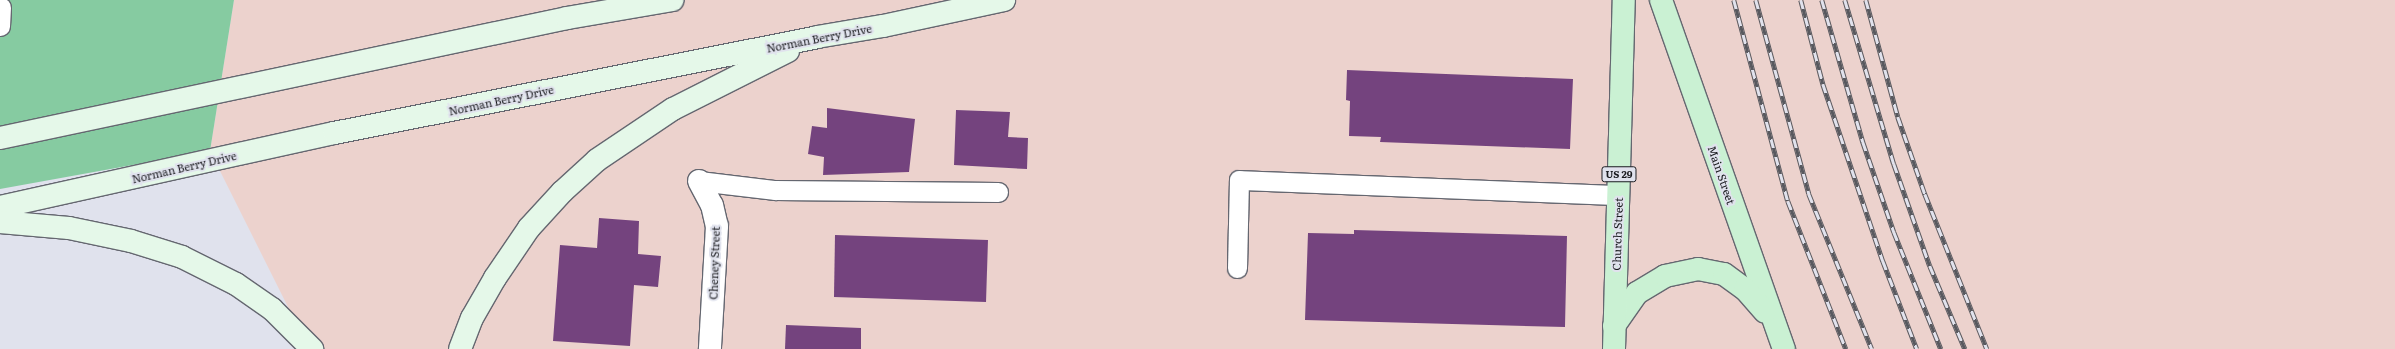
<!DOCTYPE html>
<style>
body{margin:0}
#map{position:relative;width:2395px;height:349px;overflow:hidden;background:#e0e2ed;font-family:Literata,serif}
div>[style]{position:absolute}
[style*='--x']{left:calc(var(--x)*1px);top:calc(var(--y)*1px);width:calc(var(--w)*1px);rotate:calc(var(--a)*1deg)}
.commercial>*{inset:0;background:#ecd2cd}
.green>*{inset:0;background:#86cba1}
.building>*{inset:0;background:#74437e}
.roads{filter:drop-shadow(1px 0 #656770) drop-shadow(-1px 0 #656770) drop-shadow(0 1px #656770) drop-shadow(0 -1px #656770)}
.lane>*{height:19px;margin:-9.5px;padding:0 9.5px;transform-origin:9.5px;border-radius:9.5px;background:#fff}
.street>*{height:22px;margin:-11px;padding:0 11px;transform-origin:11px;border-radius:11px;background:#fff}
.secondary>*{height:22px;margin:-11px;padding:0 11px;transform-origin:11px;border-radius:11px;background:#e5f8e9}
.primary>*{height:22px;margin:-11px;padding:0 11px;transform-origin:11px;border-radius:11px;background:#caf1d3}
.rail>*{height:4.5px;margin-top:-2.25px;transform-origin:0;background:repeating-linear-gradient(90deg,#e0e2ed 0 9px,#58595f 0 18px);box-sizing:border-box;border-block:1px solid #58595f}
span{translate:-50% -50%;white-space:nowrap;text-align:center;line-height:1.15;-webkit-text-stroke:4px #e0e2ed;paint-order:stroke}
.shield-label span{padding:1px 3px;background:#e0e2ed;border:1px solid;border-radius:3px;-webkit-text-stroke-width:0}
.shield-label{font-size:10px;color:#1a1b1f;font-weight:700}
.street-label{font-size:11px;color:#1a1b1f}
</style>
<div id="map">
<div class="commercial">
<i style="clip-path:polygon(234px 0,2395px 0,2395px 349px,309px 349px,210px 151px)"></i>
</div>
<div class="green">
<i style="clip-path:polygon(0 0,234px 0,210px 151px,0 189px)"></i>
</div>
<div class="building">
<i style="clip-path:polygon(1347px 70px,1573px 79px,1570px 149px,1380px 142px,1381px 137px,1349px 136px,1350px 101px,1346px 100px)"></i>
<i style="clip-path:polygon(827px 108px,915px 119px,909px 172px,823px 175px,824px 157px,808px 154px,812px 126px,827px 128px)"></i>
<i style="clip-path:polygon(956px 110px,1010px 112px,1008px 137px,1028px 138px,1027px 169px,954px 165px)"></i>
<i style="clip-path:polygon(599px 218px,639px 221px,638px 254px,661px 256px,658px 287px,634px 285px,630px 346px,553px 341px,560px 245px,597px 248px)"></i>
<i style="clip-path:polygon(1354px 230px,1567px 236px,1565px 327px,1305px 320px,1308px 233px,1354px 234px)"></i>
<i style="clip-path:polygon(835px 235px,988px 240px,986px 302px,834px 297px)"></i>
<i style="clip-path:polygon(786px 325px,861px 328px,861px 349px,785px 349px)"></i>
</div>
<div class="roads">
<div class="lane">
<i style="--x:0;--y:26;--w:19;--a:-87"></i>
<i style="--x:699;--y:181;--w:77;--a:6.8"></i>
<i style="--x:775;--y:190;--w:223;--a:0.5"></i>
<i style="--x:1237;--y:268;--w:88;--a:-88.7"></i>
<i style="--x:1239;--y:180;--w:379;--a:2.3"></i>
</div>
<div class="street">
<i style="--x:699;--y:181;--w:27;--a:62"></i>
<i style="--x:712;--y:205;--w:22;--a:77"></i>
<i style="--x:717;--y:226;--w:123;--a:93.3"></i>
</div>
<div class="secondary">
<i style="--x:0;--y:138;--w:580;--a:-11.95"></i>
<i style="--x:567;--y:18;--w:107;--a:-9.7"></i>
<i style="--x:0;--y:207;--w:342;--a:-12.5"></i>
<i style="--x:334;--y:133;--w:492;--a:-11.2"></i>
<i style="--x:817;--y:37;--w:67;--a:-9.5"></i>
<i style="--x:883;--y:26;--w:124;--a:-12.1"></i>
<i style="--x:0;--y:222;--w:69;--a:5"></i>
<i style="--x:69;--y:228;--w:63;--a:11.8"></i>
<i style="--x:131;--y:241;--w:53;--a:17.4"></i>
<i style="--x:182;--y:257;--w:60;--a:26.6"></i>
<i style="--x:236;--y:284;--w:44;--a:34.8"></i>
<i style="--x:272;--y:309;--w:57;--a:45"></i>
<i style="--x:460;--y:349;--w:33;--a:-69"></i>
<i style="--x:472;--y:318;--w:46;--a:-60.1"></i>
<i style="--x:495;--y:278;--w:60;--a:-55.8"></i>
<i style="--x:529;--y:228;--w:49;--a:-47.5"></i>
<i style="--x:562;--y:192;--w:47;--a:-42.4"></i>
<i style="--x:597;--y:160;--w:92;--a:-33.9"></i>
<i style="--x:673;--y:109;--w:129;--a:-26.8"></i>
</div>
<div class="primary">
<i style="--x:1661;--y:0;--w:370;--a:70.6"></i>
<i style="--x:1614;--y:326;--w:40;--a:-55.1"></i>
<i style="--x:1637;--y:293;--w:33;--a:-31"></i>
<i style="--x:1665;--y:276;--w:34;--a:-12"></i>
<i style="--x:1698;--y:269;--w:26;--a:11"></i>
<i style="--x:1724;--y:274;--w:26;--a:36"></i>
<i style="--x:1745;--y:289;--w:30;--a:49"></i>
<i style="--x:1614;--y:349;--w:349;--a:-88.4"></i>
</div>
</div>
<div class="rail">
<i style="--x:1734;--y:0;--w:208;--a:75"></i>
<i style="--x:1788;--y:201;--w:159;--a:68.6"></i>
<i style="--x:1756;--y:0;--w:201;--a:74.7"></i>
<i style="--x:1809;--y:194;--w:167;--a:67.9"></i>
<i style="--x:1801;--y:0;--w:87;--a:75.3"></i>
<i style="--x:1823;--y:84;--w:187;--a:71.3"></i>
<i style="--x:1883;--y:261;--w:94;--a:68.9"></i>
<i style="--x:1822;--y:0;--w:148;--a:73.9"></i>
<i style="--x:1863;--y:142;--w:95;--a:71"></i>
<i style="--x:1894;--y:232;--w:126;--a:68.1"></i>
<i style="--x:1845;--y:0;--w:171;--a:73.4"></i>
<i style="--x:1894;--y:164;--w:108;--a:70.6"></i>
<i style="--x:1930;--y:266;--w:90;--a:67.1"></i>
<i style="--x:1866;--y:0;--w:121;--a:74.7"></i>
<i style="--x:1898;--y:117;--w:82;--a:70.7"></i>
<i style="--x:1925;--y:194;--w:167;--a:68.2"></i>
</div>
<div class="shield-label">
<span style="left:1619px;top:174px">US 29</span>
</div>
<div class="street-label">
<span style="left:819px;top:38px;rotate:-11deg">Norman Berry Drive</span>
<span style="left:501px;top:100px;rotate:-12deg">Norman Berry Drive</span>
<span style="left:184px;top:167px;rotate:-13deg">Norman Berry Drive</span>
<span style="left:1722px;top:175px;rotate:71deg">Main Street</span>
<span style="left:1617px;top:234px;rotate:-88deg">Church Street</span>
<span style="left:714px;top:263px;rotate:-88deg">Cheney Street</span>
</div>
</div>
